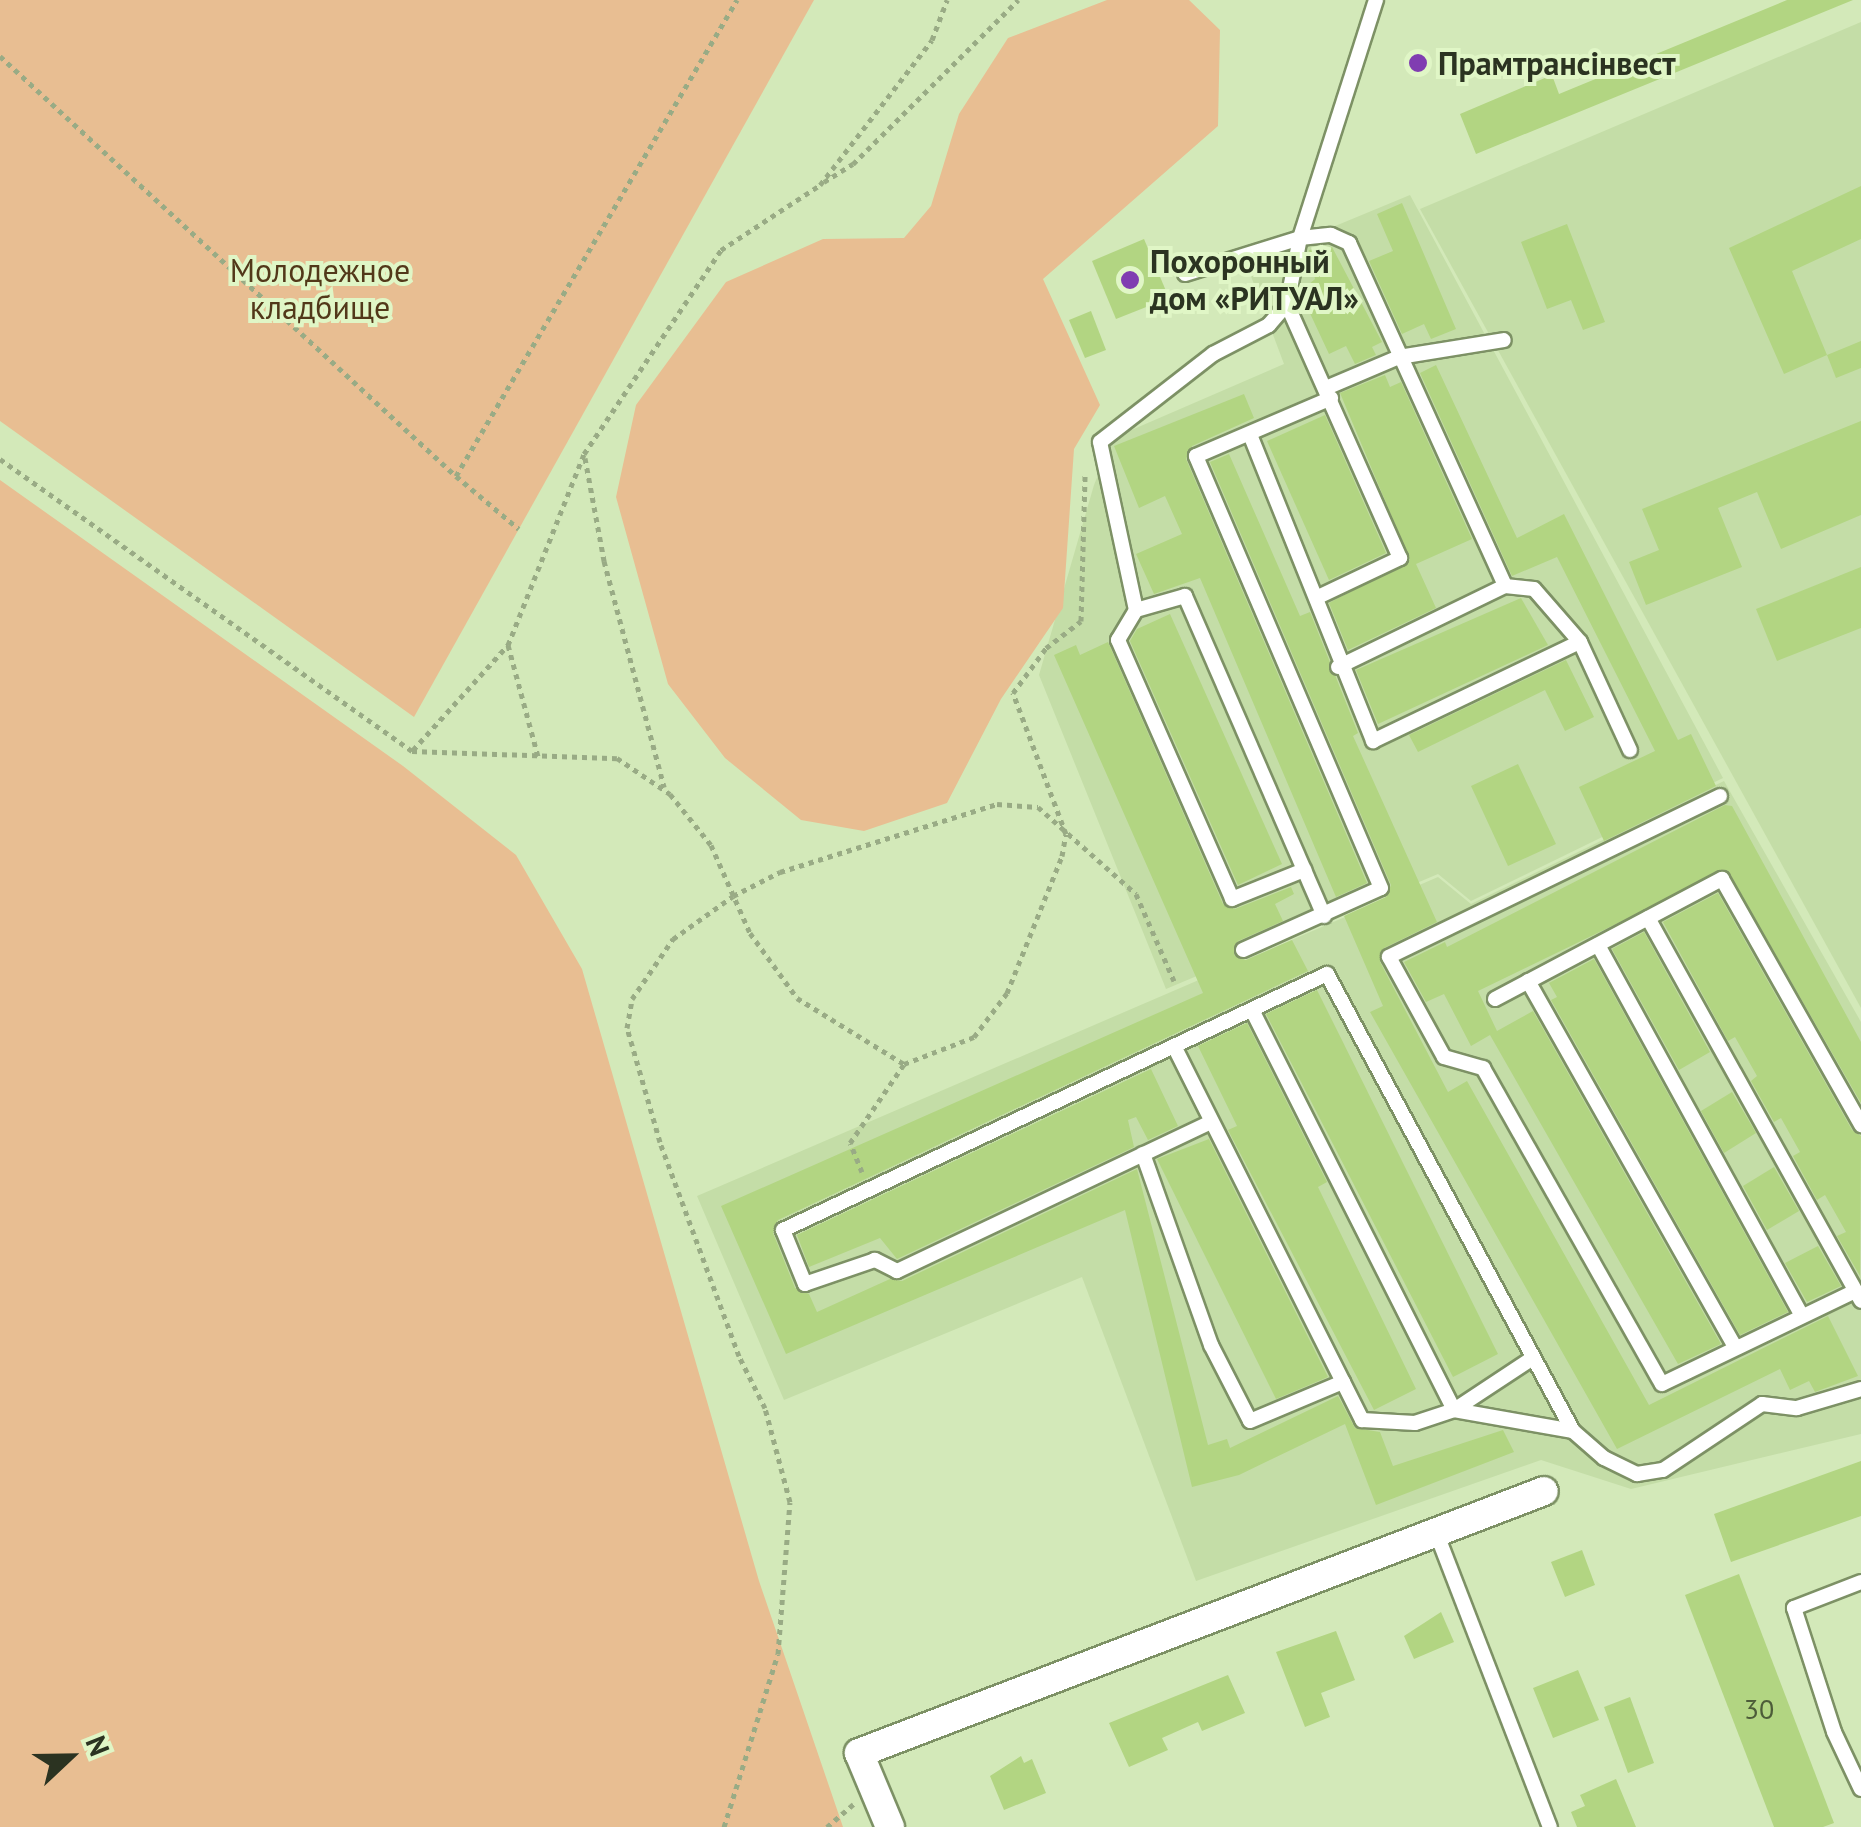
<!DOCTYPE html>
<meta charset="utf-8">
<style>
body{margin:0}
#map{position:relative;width:1861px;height:1827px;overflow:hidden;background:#d3e9b9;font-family:"PT Sans",sans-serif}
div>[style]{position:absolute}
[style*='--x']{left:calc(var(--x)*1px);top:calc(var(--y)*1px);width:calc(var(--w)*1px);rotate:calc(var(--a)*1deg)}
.built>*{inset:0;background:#c4dda7}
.green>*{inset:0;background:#e8be92}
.building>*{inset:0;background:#b2d582}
.path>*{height:5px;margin-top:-2.5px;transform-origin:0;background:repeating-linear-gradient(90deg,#99ab85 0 5px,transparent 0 10px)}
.roads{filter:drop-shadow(2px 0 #7d9165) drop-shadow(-2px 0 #7d9165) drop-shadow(0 2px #7d9165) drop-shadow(0 -2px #7d9165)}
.service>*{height:14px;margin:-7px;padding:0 7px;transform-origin:7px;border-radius:7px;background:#fff}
.minor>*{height:28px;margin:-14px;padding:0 14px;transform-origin:14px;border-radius:14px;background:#fff}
.dots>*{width:28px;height:28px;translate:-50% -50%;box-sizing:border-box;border:5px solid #e0f6c6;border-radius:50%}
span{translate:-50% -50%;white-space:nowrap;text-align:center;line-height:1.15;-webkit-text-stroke:8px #e0f6c6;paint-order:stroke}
.number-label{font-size:28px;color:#4d5c39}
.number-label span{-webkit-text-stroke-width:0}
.poi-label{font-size:32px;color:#2b3321;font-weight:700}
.left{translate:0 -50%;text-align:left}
.park-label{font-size:32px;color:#523819}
.north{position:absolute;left:20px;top:1707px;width:100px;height:100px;-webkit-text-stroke:8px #e0f6c6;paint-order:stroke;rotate:68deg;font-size:28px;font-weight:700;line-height:40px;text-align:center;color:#2b3321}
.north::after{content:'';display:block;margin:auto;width:35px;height:45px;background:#2b3321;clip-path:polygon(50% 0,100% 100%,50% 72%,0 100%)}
</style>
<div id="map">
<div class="built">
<i style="clip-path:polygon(1861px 22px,1861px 1008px,1420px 209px)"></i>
<i style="clip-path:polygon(1410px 195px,1723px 778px,1471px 901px,1438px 874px,1166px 989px,1039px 675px,1094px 485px,1113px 438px,1284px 364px,1246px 263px)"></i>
<i style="clip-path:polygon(1724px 781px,1861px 1022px,1861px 1434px,1631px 1489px,1541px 1460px,1196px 1581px,1082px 1277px,784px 1400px,697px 1196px,1438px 877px,1471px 904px)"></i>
</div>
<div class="green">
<i style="clip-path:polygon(0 0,814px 0,414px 717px,0 421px)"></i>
<i style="clip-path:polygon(1107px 0,1189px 0,1220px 30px,1218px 126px,1043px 279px,1100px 405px,1074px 449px,1063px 608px,1001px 699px,947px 803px,864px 831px,801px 820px,725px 758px,668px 684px,616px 497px,636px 405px,726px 282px,823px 239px,904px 238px,931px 206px,959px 114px,1008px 38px)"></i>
<i style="clip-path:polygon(0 480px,403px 766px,516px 855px,582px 969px,759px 1581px,843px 1827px,0 1827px)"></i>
</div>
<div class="building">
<i style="clip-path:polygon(1787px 0,1853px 0,1476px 154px,1460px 114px,1552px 75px,1559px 94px)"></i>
<i style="clip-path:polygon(1861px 186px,1861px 239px,1792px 271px,1827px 355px,1784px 374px,1729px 248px)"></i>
<i style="clip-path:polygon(1402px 203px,1456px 329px,1431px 339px,1424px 324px,1402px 334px,1369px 261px,1393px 251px,1377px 214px)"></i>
<i style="clip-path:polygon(1567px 224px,1605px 322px,1583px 330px,1571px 300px,1547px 309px,1521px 242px)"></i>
<i style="clip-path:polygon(1144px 239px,1169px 298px,1116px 319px,1092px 261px)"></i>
<i style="clip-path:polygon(1332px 247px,1382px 342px,1372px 347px,1376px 355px,1355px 364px,1346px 346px,1329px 354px,1300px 292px,1315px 279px,1309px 250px)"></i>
<i style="clip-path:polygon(1091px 311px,1106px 350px,1085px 358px,1069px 320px)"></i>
<i style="clip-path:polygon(1861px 341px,1861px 368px,1836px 378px,1827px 355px)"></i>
<i style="clip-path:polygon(1436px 365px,1517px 538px,1564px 514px,1678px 740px,1691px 734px,1716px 786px,1604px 841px,1579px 787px,1655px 751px,1557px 557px,1512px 576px,1420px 373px)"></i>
<i style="clip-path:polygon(1385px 375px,1390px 387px,1401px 382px,1472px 539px,1416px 564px,1436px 608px,1348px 650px,1329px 603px,1410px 560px,1340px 393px)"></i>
<i style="clip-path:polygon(1244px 394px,1254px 418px,1192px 446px,1186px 459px,1367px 883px,1336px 897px,1200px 578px,1154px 594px,1136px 554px,1182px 534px,1165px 496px,1139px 508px,1114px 446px)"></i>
<i style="clip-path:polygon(1325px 415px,1386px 553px,1329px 580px,1267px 441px)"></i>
<i style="clip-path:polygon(1861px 421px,1861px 515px,1781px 549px,1757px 492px,1718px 508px,1742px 567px,1646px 605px,1629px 562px,1659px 550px,1642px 509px)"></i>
<i style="clip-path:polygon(1229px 454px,1300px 616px,1310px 612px,1358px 733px,1353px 736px,1437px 922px,1384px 948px,1380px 962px,1448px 1092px,1467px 1081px,1649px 1405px,1828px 1316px,1858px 1376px,1815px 1392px,1809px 1381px,1790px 1390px,1780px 1369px,1617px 1449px,1370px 1012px,1383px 1006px,1344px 916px,1386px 897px,1391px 885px,1210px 462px)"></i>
<i style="clip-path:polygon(1861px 567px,1861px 628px,1777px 661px,1756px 609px)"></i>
<i style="clip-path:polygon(1521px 598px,1548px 645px,1378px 724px,1356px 670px)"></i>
<i style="clip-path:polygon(1170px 614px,1282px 864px,1238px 885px,1130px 641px,1137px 629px)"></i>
<i style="clip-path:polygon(1108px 642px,1223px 904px,1235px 909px,1291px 887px,1294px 894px,1275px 904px,1283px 921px,1238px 941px,1234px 955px,1246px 960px,1292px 940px,1308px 971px,778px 1220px,773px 1233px,795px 1288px,809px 1294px,817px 1312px,890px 1279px,902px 1281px,1137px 1169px,1208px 1445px,1227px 1439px,1230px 1448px,1338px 1396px,1355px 1428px,1380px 1432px,1393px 1466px,1503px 1430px,1514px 1452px,1376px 1505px,1345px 1424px,1239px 1475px,1192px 1487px,1125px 1210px,786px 1354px,721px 1206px,1203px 993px,1054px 655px,1076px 645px,1080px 655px)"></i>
<i style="clip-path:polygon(1566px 660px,1594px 717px,1565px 731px,1545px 690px,1418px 752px,1409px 735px)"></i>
<i style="clip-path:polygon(1518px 764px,1556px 844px,1508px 866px,1471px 786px)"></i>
<i style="clip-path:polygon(1725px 805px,1732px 806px,1861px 1042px,1861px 1103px,1727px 870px,1478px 991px,1497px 1031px,1533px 1011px,1721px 1344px,1678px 1364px,1490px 1035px,1471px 1046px,1444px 994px,1426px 1002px,1404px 962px,1445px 942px,1447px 947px)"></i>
<i style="clip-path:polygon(1718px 893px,1852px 1130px,1861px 1136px,1860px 1276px,1837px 1236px,1846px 1232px,1825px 1195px,1817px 1200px,1793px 1156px,1800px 1152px,1781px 1118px,1774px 1122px,1751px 1081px,1757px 1076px,1735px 1037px,1728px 1041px,1663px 922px)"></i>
<i style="clip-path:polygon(1644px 932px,1710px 1052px,1679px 1070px,1612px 949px)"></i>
<i style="clip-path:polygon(1594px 959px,1788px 1312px,1740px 1335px,1551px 1000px,1557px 997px,1549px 983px)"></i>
<i style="clip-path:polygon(1317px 990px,1498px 1354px,1453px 1377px,1266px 1014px)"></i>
<i style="clip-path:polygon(1247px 1023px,1327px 1182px,1318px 1187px,1416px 1389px,1374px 1410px,1228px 1130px,1237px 1126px,1198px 1046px)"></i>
<i style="clip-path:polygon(1151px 1069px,1178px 1126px,1148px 1140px,1136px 1117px,1128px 1120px,1134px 1147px,897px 1259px,880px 1238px,809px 1267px,797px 1235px)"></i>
<i style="clip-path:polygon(1732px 1092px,1756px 1133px,1724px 1153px,1701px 1111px)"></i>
<i style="clip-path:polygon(1209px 1139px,1328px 1377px,1276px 1399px,1157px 1159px)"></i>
<i style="clip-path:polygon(1774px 1167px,1799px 1211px,1767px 1230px,1743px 1186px)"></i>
<i style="clip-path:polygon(1818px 1246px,1841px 1286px,1807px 1302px,1785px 1263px)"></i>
<i style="clip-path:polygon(1861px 1461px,1861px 1516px,1731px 1562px,1714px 1514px)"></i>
<i style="clip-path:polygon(1582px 1550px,1595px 1585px,1565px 1597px,1551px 1562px)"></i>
<i style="clip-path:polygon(1739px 1574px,1834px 1823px,1823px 1827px,1774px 1827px,1685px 1595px)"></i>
<i style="clip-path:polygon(1441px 1612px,1454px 1642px,1414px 1659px,1404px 1636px)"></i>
<i style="clip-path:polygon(1336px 1631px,1355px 1680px,1321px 1693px,1330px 1717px,1305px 1727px,1276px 1652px)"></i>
<i style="clip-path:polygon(1578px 1670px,1599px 1720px,1553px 1738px,1533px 1688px)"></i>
<i style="clip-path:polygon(1228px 1675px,1245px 1713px,1202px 1731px,1198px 1722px,1162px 1738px,1168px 1750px,1129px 1767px,1109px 1723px)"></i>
<i style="clip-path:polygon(1630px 1697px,1654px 1763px,1628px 1773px,1604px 1707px)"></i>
<i style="clip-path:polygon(1021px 1756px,1024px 1763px,1032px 1759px,1046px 1793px,1004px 1810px,990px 1776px)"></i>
<i style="clip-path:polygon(1616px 1779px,1636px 1827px,1577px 1827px,1571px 1812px,1585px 1806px,1580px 1795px)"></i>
</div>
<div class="path">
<i style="--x:0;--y:56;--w:620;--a:42.65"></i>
<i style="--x:456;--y:476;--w:553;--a:-59.45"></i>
<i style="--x:824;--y:182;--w:34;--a:-32"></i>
<i style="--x:853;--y:164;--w:233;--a:-44.8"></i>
<i style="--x:585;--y:458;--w:105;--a:79.5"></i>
<i style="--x:604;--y:561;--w:234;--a:75.1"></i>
<i style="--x:0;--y:459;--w:505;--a:35.33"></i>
<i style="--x:412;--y:751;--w:205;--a:2"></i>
<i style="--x:617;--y:758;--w:64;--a:34.2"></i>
<i style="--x:670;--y:794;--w:65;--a:51.2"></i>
<i style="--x:711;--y:845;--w:96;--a:66.1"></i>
<i style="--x:750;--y:933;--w:80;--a:54.1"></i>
<i style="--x:797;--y:998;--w:126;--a:31.7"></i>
<i style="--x:904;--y:1064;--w:75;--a:-21.1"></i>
<i style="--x:974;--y:1037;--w:55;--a:-53.1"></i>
<i style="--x:1007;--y:993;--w:148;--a:-68.1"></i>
<i style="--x:1062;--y:856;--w:22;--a:-80"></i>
<i style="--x:1066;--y:834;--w:151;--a:-110.6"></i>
<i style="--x:1013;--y:693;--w:56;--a:-53.7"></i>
<i style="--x:1046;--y:648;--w:44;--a:-37.6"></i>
<i style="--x:1081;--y:621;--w:147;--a:-88.4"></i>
<i style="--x:456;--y:476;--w:82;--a:40.1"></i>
<i style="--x:508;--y:645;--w:115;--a:74.9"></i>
<i style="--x:413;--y:750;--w:142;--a:-47.9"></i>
<i style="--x:508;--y:645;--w:206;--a:-68.3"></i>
<i style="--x:584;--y:454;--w:246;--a:-56.1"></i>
<i style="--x:721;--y:250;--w:118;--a:-33.3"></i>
<i style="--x:820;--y:185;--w:183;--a:-52.3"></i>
<i style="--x:932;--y:40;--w:43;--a:-69.4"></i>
<i style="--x:862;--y:1172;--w:31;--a:-112"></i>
<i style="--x:850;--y:1143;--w:96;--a:-55.6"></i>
<i style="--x:724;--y:1827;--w:181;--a:-72.7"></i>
<i style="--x:778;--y:1654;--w:152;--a:-85.5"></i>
<i style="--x:790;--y:1502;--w:97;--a:-104.9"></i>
<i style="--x:765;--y:1408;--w:58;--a:-116.6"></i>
<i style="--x:739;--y:1356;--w:228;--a:-110.3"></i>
<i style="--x:660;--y:1142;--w:119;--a:-106.1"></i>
<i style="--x:627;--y:1028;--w:29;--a:-80"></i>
<i style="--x:632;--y:999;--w:73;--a:-55.7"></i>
<i style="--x:673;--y:939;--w:74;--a:-35.6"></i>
<i style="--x:733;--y:896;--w:53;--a:-27.1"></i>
<i style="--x:780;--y:872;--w:227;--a:-17.4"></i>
<i style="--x:997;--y:804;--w:41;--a:4.2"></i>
<i style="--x:1038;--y:807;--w:131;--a:41.6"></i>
<i style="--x:1136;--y:894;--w:95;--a:66.4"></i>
<i style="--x:827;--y:1827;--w:35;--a:-41"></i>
</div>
<div class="roads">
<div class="service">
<i style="--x:1185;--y:274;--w:121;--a:-17.4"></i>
<i style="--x:1300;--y:238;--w:31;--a:-6"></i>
<i style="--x:1331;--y:235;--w:20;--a:24"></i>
<i style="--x:1349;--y:243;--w:377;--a:65.5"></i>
<i style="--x:1287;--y:304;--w:28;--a:131"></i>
<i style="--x:1269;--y:325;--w:63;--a:152.6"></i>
<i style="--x:1213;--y:354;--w:143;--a:142.1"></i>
<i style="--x:1100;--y:442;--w:172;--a:77.9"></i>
<i style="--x:1136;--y:610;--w:35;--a:121"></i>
<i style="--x:1118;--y:640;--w:283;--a:66.2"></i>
<i style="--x:1232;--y:899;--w:78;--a:-21.9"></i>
<i style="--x:1326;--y:388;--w:79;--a:-23"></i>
<i style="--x:1399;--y:357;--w:106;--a:-9.2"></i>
<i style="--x:1251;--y:437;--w:328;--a:68.1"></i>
<i style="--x:1373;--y:741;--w:229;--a:-25.6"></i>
<i style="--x:1318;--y:597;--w:91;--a:-25.4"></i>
<i style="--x:1400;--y:558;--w:278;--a:-114"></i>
<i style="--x:1287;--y:304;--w:67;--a:-78.9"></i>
<i style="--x:1300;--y:238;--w:250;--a:-72.3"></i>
<i style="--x:1136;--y:610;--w:51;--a:-15.9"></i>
<i style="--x:1185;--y:596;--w:349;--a:66.5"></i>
<i style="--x:1338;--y:667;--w:186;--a:-25.9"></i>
<i style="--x:1505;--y:586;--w:29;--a:6"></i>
<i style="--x:1534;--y:589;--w:70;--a:49"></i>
<i style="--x:1580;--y:642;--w:119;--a:65.2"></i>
<i style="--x:1720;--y:796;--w:368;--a:154.1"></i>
<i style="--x:1389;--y:957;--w:114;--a:61.2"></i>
<i style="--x:1444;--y:1057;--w:41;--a:15.8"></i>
<i style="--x:1483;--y:1068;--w:363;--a:60.5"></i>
<i style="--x:1662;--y:1384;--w:214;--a:-25.7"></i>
<i style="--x:1648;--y:918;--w:438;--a:60.9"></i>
<i style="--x:1598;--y:945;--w:423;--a:61.2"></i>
<i style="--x:1243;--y:950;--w:151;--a:-24.2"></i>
<i style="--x:1381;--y:888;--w:470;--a:-113.2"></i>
<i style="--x:1196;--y:456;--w:147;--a:-23.2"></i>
<i style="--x:1528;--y:981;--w:420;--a:60.5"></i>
<i style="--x:1495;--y:999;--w:257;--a:-27.9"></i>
<i style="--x:1722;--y:879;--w:283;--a:60.5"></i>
<i style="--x:1252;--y:1010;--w:448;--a:63.2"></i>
<i style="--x:1454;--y:1410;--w:95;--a:-33.4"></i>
<i style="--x:1174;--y:1046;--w:419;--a:63.3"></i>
<i style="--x:1362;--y:1420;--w:53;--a:3.2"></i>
<i style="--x:1415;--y:1423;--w:41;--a:-18.4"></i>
<i style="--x:1454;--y:1410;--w:121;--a:10"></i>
<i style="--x:1211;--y:1122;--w:348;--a:154.6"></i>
<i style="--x:897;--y:1271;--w:25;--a:-153"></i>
<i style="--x:875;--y:1260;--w:74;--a:161.1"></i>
<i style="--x:805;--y:1284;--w:58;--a:-112.2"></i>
<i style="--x:783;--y:1230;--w:601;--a:-25.2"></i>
<i style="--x:1327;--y:974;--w:519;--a:61.71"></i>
<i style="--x:1573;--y:1431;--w:41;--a:41.1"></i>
<i style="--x:1604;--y:1458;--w:37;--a:26"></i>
<i style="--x:1637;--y:1474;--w:26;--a:-9"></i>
<i style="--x:1663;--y:1470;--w:119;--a:-33.7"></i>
<i style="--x:1762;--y:1404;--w:35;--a:7"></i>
<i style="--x:1797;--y:1408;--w:67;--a:-16.5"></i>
<i style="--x:1143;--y:1154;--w:203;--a:70.4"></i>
<i style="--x:1211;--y:1345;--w:85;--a:62.8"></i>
<i style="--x:1250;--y:1421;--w:101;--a:-22.8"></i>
<i style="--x:1436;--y:1532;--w:316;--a:68.9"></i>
<i style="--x:1861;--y:1582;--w:72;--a:158.8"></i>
<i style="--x:1794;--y:1608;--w:130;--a:72.1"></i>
<i style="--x:1834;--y:1732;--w:63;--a:64.7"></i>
</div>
<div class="minor">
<i style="--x:890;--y:1827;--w:80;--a:-112.7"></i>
<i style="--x:859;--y:1753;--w:733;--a:-20.93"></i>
</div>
</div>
<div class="dots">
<i style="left:1418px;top:63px;background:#803db1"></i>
<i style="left:1130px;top:280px;background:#803db1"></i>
</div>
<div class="number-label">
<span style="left:1759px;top:1709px">30</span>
</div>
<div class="poi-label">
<span class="left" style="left:1438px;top:63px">Прамтрансінвест</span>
<span class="left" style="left:1150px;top:280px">Похоронный<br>дом «РИТУАЛ»</span>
</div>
<div class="park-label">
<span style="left:320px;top:289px">Молодежное<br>кладбище</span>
</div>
<div class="north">N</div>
</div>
